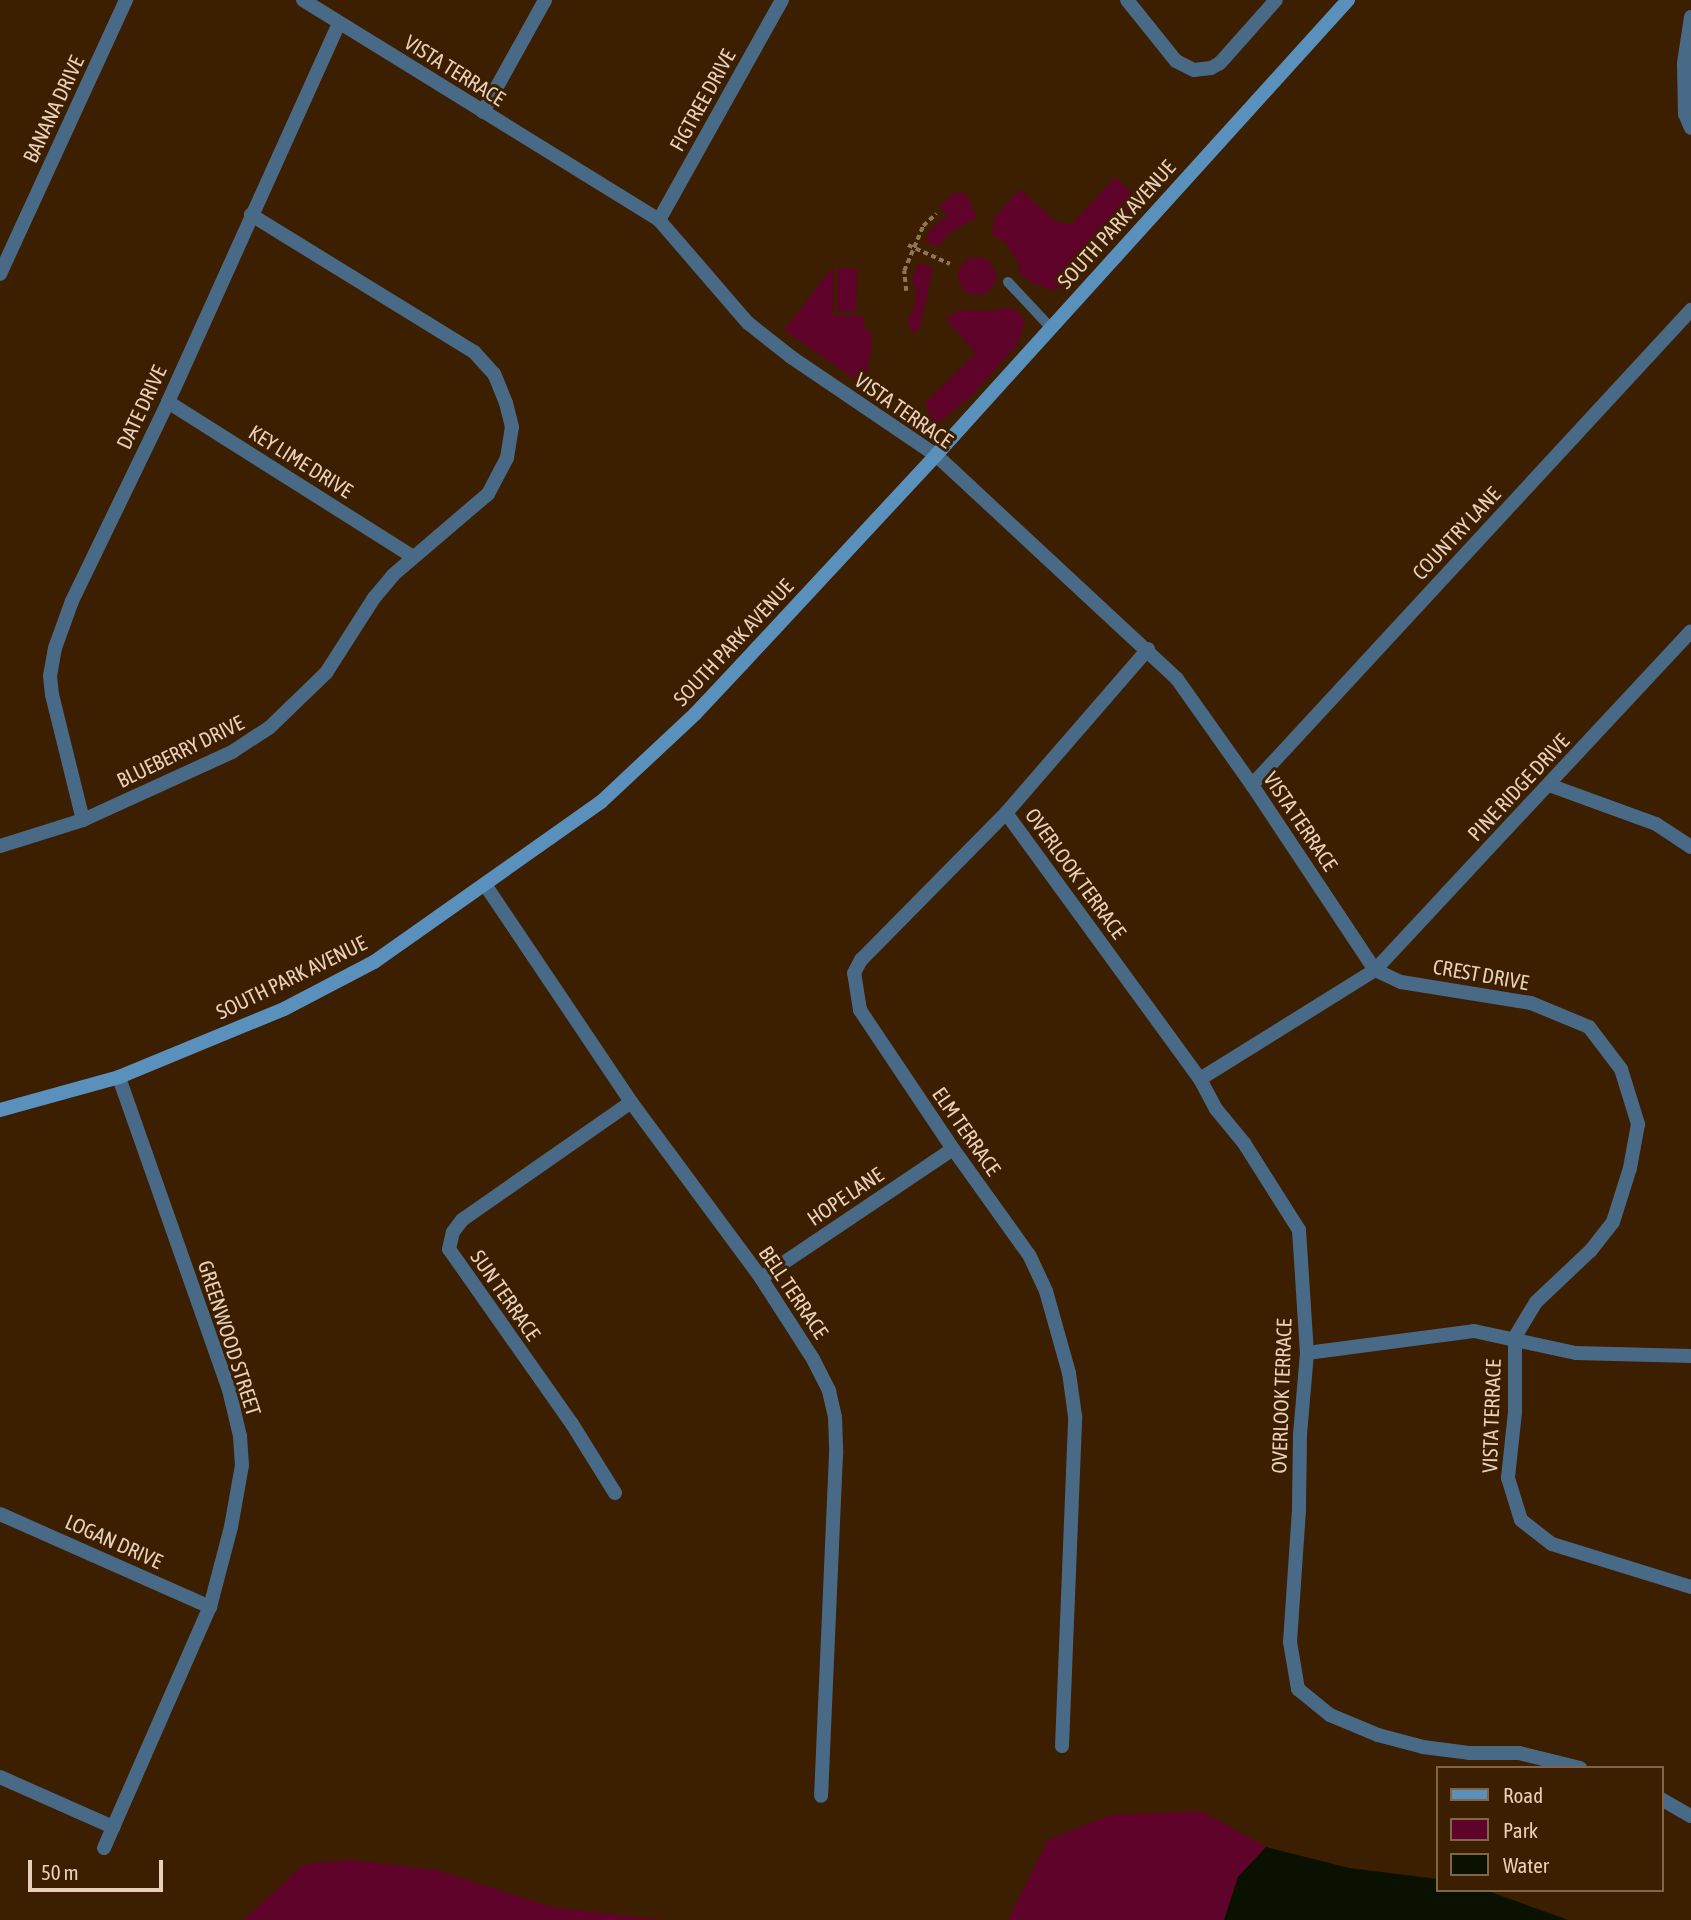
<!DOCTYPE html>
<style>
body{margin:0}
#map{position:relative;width:1691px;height:1920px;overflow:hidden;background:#3c1e00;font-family:"Asap Condensed",sans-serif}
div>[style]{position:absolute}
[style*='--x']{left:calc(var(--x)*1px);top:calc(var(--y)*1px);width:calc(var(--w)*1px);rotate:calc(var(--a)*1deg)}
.green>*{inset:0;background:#5f032a}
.round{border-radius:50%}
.water>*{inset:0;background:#0a1100}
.path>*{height:3.5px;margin-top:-1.75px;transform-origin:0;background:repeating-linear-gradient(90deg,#90745a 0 5px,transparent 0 8.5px)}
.lane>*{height:10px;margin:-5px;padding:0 5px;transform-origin:5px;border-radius:5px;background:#496a86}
.street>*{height:14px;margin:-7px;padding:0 7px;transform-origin:7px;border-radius:7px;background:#496a86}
.secondary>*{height:14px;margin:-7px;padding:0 7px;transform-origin:7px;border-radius:7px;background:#5a90bc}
span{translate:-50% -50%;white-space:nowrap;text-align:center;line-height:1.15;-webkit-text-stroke:6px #3c1e00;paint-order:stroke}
.street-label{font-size:21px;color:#e9d0ba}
.legend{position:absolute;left:1436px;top:1766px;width:228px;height:126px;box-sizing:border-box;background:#3c1e00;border:2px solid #81654a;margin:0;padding:9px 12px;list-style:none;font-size:21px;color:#e9d0ba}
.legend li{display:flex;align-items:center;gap:14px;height:35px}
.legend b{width:35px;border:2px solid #81654a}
.scale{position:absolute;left:28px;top:1860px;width:135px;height:32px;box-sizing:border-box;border:4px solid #e9d0ba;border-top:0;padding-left:9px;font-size:21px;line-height:24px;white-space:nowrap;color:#e9d0ba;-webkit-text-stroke:5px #3c1e00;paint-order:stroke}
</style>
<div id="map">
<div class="green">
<i style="clip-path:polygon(1115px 177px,1145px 204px,1083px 275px,1068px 285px,1054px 290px,1034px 284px,1020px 274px,1018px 262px,1006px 243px,992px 235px,994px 218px,1020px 189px,1055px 221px,1071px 225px)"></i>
<i style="clip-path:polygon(955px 193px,965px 193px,977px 217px,947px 235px,939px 247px,925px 241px,930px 229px,947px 216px,939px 205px)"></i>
<i class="round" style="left:958px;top:257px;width:38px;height:38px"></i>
<i style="clip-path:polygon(919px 262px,933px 269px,920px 327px,913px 334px,907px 321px,914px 308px,916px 291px,912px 278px)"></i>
<i style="clip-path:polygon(834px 265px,833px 315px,863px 316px,864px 328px,870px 330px,872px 343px,865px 386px,784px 330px)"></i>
<i style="clip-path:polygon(838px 268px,857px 268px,856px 312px,837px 311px)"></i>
<i style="clip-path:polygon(1009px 307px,1019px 312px,1025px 322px,1017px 345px,973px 394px,934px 427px,925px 403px,976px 353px,946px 319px,959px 310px,992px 311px)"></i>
<i style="clip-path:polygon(1201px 1811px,1266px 1847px,1238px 1877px,1224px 1920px,1008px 1920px,1048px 1840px,1110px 1815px)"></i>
<i style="clip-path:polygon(350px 1860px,437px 1870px,551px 1907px,664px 1920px,243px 1920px,304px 1864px)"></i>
</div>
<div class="water">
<i style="clip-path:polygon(1266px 1847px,1349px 1868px,1437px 1879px,1437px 1890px,1485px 1890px,1568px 1920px,1224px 1920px,1238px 1877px)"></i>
</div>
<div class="path">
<i style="--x:908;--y:245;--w:46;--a:24.3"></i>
<i style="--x:906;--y:291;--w:20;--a:-96"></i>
<i style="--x:904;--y:271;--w:49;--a:-67.1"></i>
<i style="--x:923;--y:226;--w:18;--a:-43"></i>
</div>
<div class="lane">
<i style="--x:1008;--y:282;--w:63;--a:46.9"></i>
</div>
<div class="street">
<i style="--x:303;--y:0;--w:418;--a:31.7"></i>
<i style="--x:659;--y:220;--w:136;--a:49.2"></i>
<i style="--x:748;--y:323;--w:55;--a:38.3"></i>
<i style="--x:791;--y:357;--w:175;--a:34.1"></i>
<i style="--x:936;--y:455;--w:329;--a:42.9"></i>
<i style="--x:1177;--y:679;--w:130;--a:54.7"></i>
<i style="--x:1252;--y:785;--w:222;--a:56.4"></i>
<i style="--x:1375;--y:970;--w:463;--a:-47"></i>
<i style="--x:1127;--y:0;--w:78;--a:51.2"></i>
<i style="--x:1176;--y:61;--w:20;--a:27"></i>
<i style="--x:1194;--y:70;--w:17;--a:-7"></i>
<i style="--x:1211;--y:68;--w:10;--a:-29"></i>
<i style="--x:1220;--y:63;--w:84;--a:-48.4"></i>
<i style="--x:1691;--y:17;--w:47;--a:98.7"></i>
<i style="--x:1684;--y:63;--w:51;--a:88.9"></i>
<i style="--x:1685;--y:114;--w:15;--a:67"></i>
<i style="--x:483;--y:112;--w:128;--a:-61"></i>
<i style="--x:659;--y:220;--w:252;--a:-60.8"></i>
<i style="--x:0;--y:274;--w:302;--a:-65.3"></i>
<i style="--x:168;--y:402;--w:289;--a:32.3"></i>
<i style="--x:1252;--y:785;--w:647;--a:-47.26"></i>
<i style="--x:1549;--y:785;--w:114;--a:20"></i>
<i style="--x:1656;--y:824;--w:42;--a:33.3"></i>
<i style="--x:1006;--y:813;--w:329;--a:53.9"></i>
<i style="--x:1200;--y:1079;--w:34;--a:62"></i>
<i style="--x:1216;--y:1109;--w:44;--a:50.5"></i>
<i style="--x:1244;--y:1143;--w:103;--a:57.7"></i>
<i style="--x:1299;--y:1230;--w:123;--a:86.3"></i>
<i style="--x:1307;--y:1353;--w:81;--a:94.9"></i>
<i style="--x:1300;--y:1434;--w:76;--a:90.8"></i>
<i style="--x:1299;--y:1510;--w:132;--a:93.9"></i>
<i style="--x:1290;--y:1642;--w:48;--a:80.3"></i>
<i style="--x:1298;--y:1689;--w:41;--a:39.1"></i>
<i style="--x:1330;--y:1715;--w:52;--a:22.6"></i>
<i style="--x:1378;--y:1735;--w:47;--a:14.9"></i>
<i style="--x:1423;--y:1747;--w:46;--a:7.4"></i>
<i style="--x:1469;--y:1753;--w:50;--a:0"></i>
<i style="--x:1519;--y:1753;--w:63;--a:13.8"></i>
<i style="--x:83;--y:820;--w:129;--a:-103.9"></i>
<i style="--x:52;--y:695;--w:19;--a:-96"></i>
<i style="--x:50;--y:676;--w:28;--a:-80"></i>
<i style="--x:55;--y:648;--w:50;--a:-70.1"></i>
<i style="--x:72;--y:601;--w:221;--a:-64.2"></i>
<i style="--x:168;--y:402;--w:416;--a:-65.7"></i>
<i style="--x:0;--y:846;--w:87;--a:-17.4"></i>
<i style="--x:83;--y:820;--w:164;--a:-24.5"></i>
<i style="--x:232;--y:752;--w:45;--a:-33.3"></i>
<i style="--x:270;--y:727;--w:78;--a:-44"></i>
<i style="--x:326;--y:673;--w:89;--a:-57.4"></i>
<i style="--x:374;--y:598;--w:30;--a:-50"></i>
<i style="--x:393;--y:575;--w:125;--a:-40.5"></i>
<i style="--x:488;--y:494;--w:41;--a:-62.2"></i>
<i style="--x:507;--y:458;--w:31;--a:-81"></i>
<i style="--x:512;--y:427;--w:25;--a:-104"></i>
<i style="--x:506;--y:403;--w:31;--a:-112"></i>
<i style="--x:494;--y:374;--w:30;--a:-132"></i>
<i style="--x:474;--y:352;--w:262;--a:-148.4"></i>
<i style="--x:486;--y:886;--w:260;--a:56.1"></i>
<i style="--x:631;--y:1102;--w:219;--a:53.5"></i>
<i style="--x:761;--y:1278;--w:96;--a:57.3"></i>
<i style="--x:813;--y:1359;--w:36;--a:63"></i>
<i style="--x:829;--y:1391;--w:27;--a:77"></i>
<i style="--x:835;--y:1417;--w:37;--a:88"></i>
<i style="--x:836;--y:1454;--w:342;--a:92.5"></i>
<i style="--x:1200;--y:1079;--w:206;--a:-31.9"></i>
<i style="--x:1375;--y:970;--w:29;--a:25"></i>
<i style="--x:1401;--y:982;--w:132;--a:9.2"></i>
<i style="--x:1531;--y:1003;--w:63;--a:22.5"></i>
<i style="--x:1589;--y:1027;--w:53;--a:52.7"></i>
<i style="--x:1621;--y:1069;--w:58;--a:72.8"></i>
<i style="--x:1638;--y:1124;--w:45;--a:100.3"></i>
<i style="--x:1630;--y:1168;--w:57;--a:107.5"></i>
<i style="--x:1613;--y:1222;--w:37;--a:128"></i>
<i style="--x:1590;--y:1251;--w:74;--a:136.6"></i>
<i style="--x:1536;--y:1302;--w:41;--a:121"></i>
<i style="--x:1515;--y:1337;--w:75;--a:90"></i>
<i style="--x:1515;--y:1412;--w:66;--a:96.1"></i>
<i style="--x:1508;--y:1478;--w:44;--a:72.8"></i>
<i style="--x:1521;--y:1520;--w:39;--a:38"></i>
<i style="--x:1552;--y:1544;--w:145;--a:17.2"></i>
<i style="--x:761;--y:1278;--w:231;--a:-33.9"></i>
<i style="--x:1307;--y:1353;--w:168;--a:-7.5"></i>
<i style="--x:1474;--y:1331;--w:104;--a:12.2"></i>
<i style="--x:1576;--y:1353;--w:115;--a:1.5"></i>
<i style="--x:615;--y:1493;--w:81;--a:-121.9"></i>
<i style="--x:572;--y:1424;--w:214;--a:-125.1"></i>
<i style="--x:449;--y:1249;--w:17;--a:-77"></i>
<i style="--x:453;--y:1232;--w:15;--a:-53"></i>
<i style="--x:462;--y:1220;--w:206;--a:-34.9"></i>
<i style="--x:0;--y:1514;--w:230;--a:23.9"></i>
<i style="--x:1062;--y:1746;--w:330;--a:-87.7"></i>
<i style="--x:1075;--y:1416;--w:43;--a:-97.9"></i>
<i style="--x:1069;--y:1373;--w:85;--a:-105.7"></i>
<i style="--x:1046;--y:1291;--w:40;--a:-115"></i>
<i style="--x:1029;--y:1255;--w:130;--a:-125.6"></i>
<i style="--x:953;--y:1149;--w:167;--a:-123.8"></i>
<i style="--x:860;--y:1010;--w:37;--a:-99"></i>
<i style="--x:854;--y:973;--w:15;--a:-62"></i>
<i style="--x:861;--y:960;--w:206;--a:-45.4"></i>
<i style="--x:1006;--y:813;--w:217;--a:-49.1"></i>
<i style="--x:0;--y:1777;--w:124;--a:23.9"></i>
<i style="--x:1661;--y:1799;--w:34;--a:30"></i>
<i style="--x:104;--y:1848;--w:263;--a:-66.3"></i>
<i style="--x:210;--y:1607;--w:83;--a:-75.3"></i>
<i style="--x:231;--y:1527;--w:63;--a:-79.9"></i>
<i style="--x:242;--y:1465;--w:29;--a:-94"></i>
<i style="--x:240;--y:1436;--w:47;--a:-103.4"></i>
<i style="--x:229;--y:1390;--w:332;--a:-109.4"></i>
</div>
<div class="secondary">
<i style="--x:0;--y:1110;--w:123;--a:-15.5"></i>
<i style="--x:119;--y:1077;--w:178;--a:-22.4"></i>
<i style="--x:284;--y:1009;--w:102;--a:-27.6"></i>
<i style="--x:374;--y:962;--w:278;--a:-35.2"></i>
<i style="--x:601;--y:802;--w:129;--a:-43.1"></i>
<i style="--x:695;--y:714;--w:69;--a:-46.8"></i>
<i style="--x:742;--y:664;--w:285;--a:-47.1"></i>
<i style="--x:936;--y:455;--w:614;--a:-47.84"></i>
</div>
<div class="street-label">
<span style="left:455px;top:70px;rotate:32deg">VISTA TERRACE</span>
<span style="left:702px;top:100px;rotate:-61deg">FIGTREE DRIVE</span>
<span style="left:53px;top:109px;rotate:-65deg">BANANA DRIVE</span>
<span style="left:1116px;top:224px;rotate:-48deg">SOUTH PARK AVENUE</span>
<span style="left:141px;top:407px;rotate:-65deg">DATE DRIVE</span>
<span style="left:904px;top:410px;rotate:35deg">VISTA TERRACE</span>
<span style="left:301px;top:461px;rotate:32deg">KEY LIME DRIVE</span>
<span style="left:1456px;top:533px;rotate:-47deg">COUNTRY LANE</span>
<span style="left:733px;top:642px;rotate:-47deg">SOUTH PARK AVENUE</span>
<span style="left:180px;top:751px;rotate:-26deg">BLUEBERRY DRIVE</span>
<span style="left:1518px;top:787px;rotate:-47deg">PINE RIDGE DRIVE</span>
<span style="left:1301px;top:821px;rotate:56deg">VISTA TERRACE</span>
<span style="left:1076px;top:873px;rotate:54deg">OVERLOOK TERRACE</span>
<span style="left:1481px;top:974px;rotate:10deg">CREST DRIVE</span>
<span style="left:291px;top:977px;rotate:-26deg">SOUTH PARK AVENUE</span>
<span style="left:967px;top:1131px;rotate:55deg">ELM TERRACE</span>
<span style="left:845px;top:1196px;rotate:-34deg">HOPE LANE</span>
<span style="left:794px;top:1292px;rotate:56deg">BELL TERRACE</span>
<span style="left:506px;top:1295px;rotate:55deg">SUN TERRACE</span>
<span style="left:230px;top:1338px;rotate:72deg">GREENWOOD STREET</span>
<span style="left:1281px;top:1396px;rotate:-88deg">OVERLOOK TERRACE</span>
<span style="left:1491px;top:1416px;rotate:-88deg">VISTA TERRACE</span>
<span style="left:114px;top:1541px;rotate:24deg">LOGAN DRIVE</span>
</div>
<ul class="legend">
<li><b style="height:9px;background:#5a90bc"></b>Road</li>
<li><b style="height:19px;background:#5f032a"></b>Park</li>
<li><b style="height:19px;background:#0a1100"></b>Water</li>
</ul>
<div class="scale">50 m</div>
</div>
